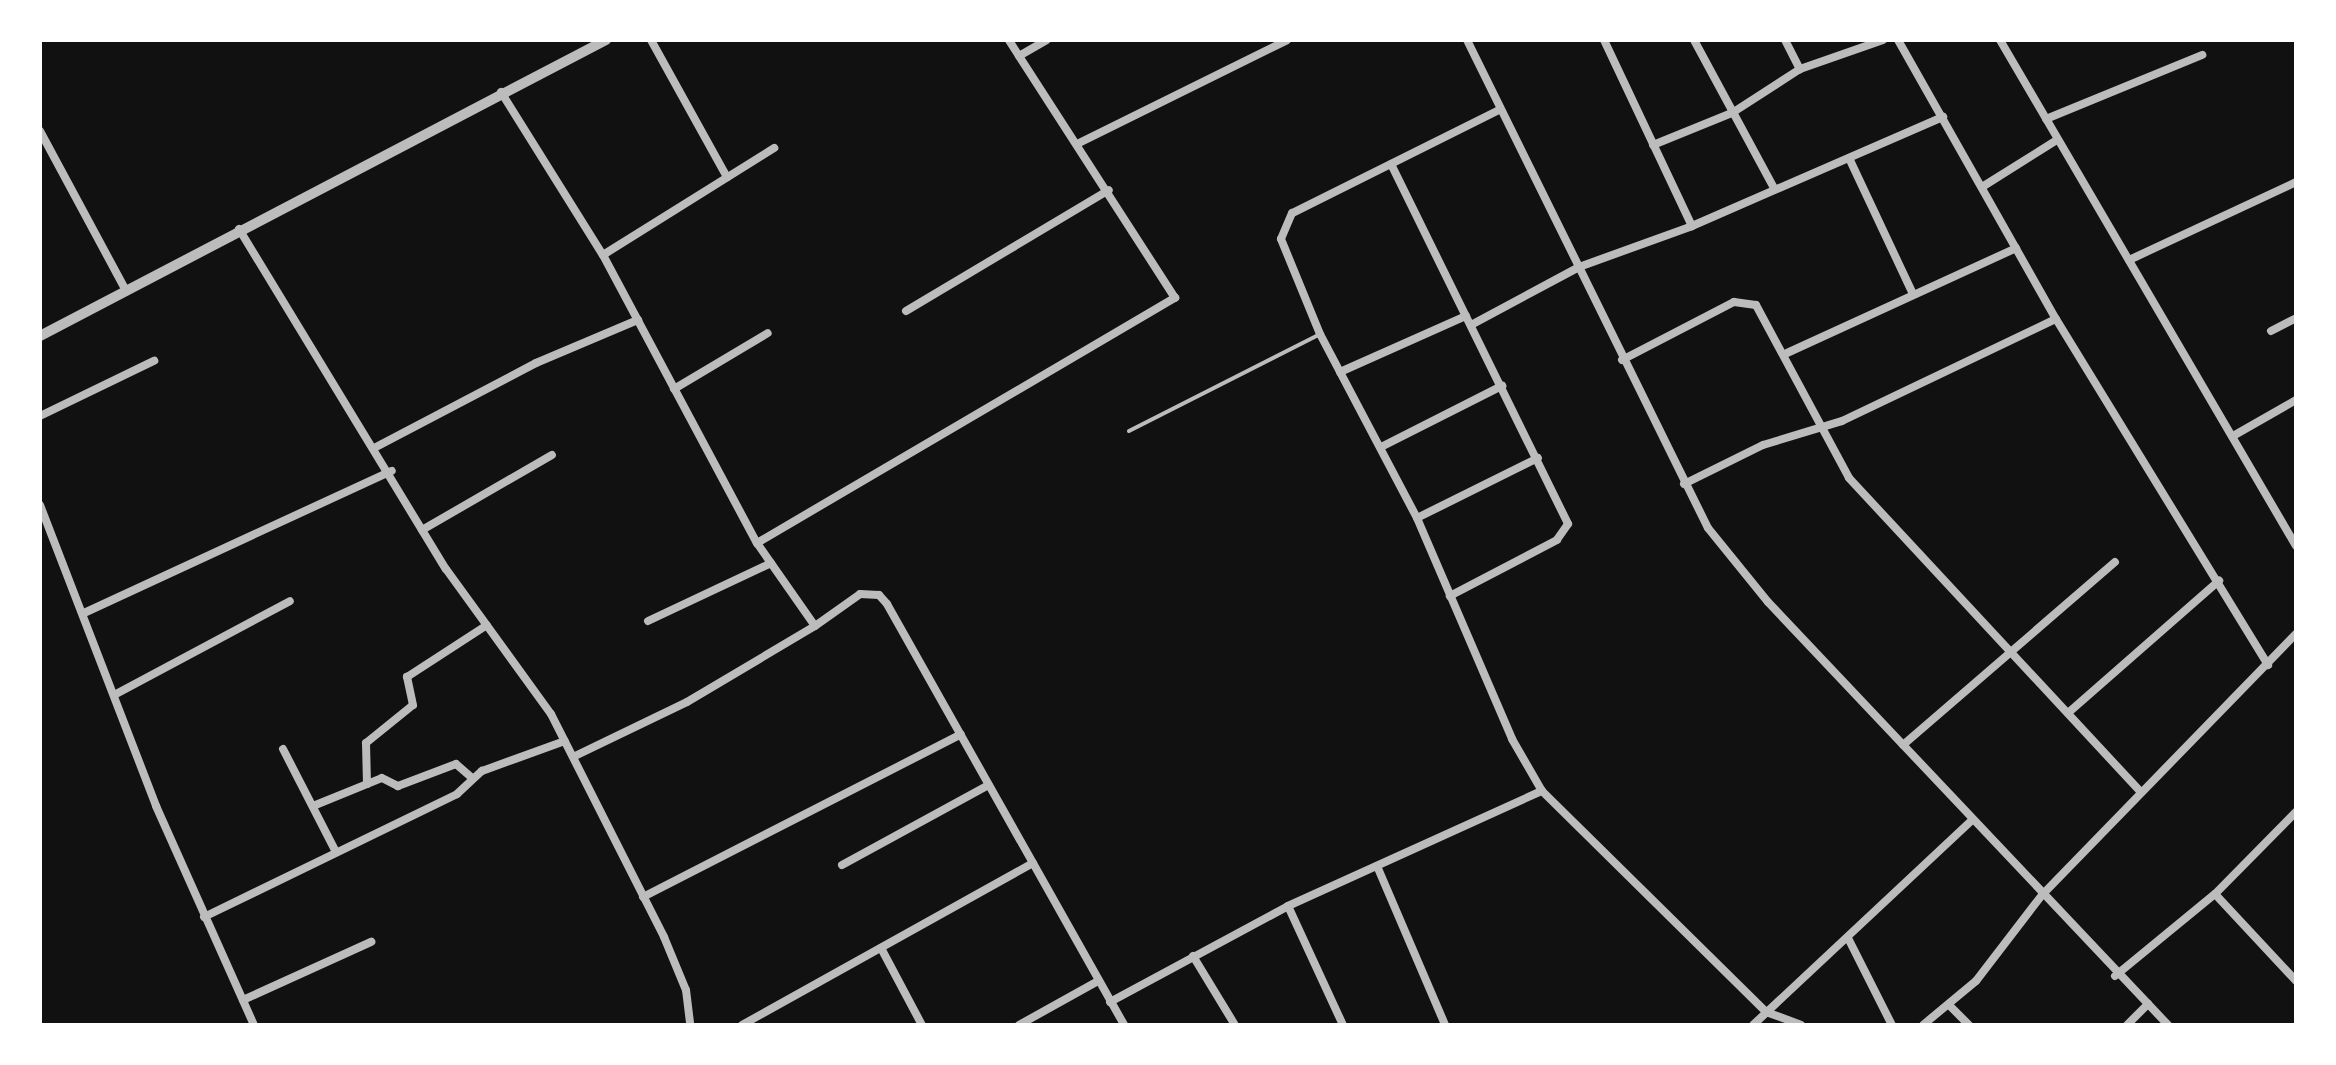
<!DOCTYPE html>
<style>
body{margin:0}
#map{position:relative;width:2336px;height:1065px;overflow:hidden;background:#111;font-family:"Open Sans",sans-serif}
div>[style]{position:absolute}
[style*='--x']{left:calc(var(--x)*1px);top:calc(var(--y)*1px);width:calc(var(--w)*1px);rotate:calc(var(--a)*1deg)}
.service>*{height:4px;margin:-2px;padding:0 2px;transform-origin:2px;border-radius:2px;background:#bcbcbc}
.minor>*{height:8px;margin:-4px;padding:0 4px;transform-origin:4px;border-radius:4px;background:#bcbcbc}
.tertiary>*{height:10px;margin:-5px;padding:0 5px;transform-origin:5px;border-radius:5px;background:#bcbcbc}
span{translate:-50% -50%;white-space:nowrap;text-align:center;line-height:1.15;-webkit-text-stroke:8px #fff;paint-order:stroke}
.frame{position:absolute;inset:0;border:42px solid #fff;pointer-events:none}
</style>
<div id="map">
<div class="service">
<i style="--x:1129;--y:431;--w:214;--a:-26.9"></i>
</div>
<div class="minor">
<i style="--x:651;--y:40;--w:157;--a:61"></i>
<i style="--x:1467;--y:40;--w:544;--a:63.72"></i>
<i style="--x:1708;--y:528;--w:95;--a:51"></i>
<i style="--x:1768;--y:602;--w:582;--a:46.6"></i>
<i style="--x:1604;--y:40;--w:206;--a:64.7"></i>
<i style="--x:1694;--y:40;--w:170;--a:61.6"></i>
<i style="--x:1785;--y:40;--w:33;--a:63"></i>
<i style="--x:1898;--y:40;--w:321;--a:60.5"></i>
<i style="--x:2056;--y:319;--w:406;--a:58.5"></i>
<i style="--x:2000;--y:40;--w:586;--a:59.67"></i>
<i style="--x:1019;--y:56;--w:32;--a:-30"></i>
<i style="--x:501;--y:92;--w:192;--a:58"></i>
<i style="--x:603;--y:255;--w:327;--a:61.9"></i>
<i style="--x:757;--y:543;--w:101;--a:55.1"></i>
<i style="--x:815;--y:626;--w:55;--a:-35.4"></i>
<i style="--x:860;--y:594;--w:19;--a:3"></i>
<i style="--x:879;--y:595;--w:12;--a:48"></i>
<i style="--x:887;--y:604;--w:483;--a:60.6"></i>
<i style="--x:1499;--y:110;--w:231;--a:153.5"></i>
<i style="--x:1292;--y:213;--w:28;--a:113"></i>
<i style="--x:1281;--y:239;--w:103;--a:67.7"></i>
<i style="--x:1320;--y:334;--w:208;--a:62.2"></i>
<i style="--x:1417;--y:518;--w:241;--a:66.7"></i>
<i style="--x:1512;--y:739;--w:60;--a:60"></i>
<i style="--x:1542;--y:791;--w:315;--a:44.6"></i>
<i style="--x:1766;--y:1012;--w:37;--a:20"></i>
<i style="--x:2046;--y:119;--w:169;--a:-22.3"></i>
<i style="--x:40;--y:131;--w:182;--a:61.7"></i>
<i style="--x:1077;--y:144;--w:234;--a:-26.3"></i>
<i style="--x:1653;--y:145;--w:85;--a:-22.1"></i>
<i style="--x:1732;--y:113;--w:81;--a:-32.9"></i>
<i style="--x:1800;--y:69;--w:88;--a:-19.3"></i>
<i style="--x:1849;--y:158;--w:150;--a:64.8"></i>
<i style="--x:1391;--y:164;--w:401;--a:63.8"></i>
<i style="--x:1568;--y:524;--w:19;--a:125"></i>
<i style="--x:1557;--y:540;--w:121;--a:152.4"></i>
<i style="--x:1982;--y:187;--w:89;--a:-32.1"></i>
<i style="--x:239;--y:229;--w:398;--a:58.7"></i>
<i style="--x:446;--y:569;--w:179;--a:54.1"></i>
<i style="--x:551;--y:714;--w:250;--a:63.1"></i>
<i style="--x:664;--y:937;--w:57;--a:67.5"></i>
<i style="--x:686;--y:990;--w:35;--a:83"></i>
<i style="--x:603;--y:255;--w:202;--a:-32"></i>
<i style="--x:2129;--y:260;--w:184;--a:-25"></i>
<i style="--x:906;--y:311;--w:236;--a:-30.8"></i>
<i style="--x:1471;--y:325;--w:123;--a:-28.2"></i>
<i style="--x:1579;--y:267;--w:120;--a:-19.9"></i>
<i style="--x:1692;--y:226;--w:274;--a:-23.5"></i>
<i style="--x:2271;--y:331;--w:28;--a:-27"></i>
<i style="--x:1787;--y:353;--w:252;--a:-24.6"></i>
<i style="--x:1622;--y:360;--w:126;--a:-27.4"></i>
<i style="--x:1734;--y:302;--w:22;--a:8"></i>
<i style="--x:1756;--y:305;--w:196;--a:61.7"></i>
<i style="--x:1849;--y:478;--w:427;--a:47.1"></i>
<i style="--x:1340;--y:372;--w:138;--a:-24"></i>
<i style="--x:674;--y:389;--w:109;--a:-30.8"></i>
<i style="--x:40;--y:416;--w:127;--a:-25.8"></i>
<i style="--x:2233;--y:436;--w:73;--a:-29.7"></i>
<i style="--x:376;--y:447;--w:181;--a:-27.7"></i>
<i style="--x:536;--y:363;--w:111;--a:-22.9"></i>
<i style="--x:1381;--y:447;--w:136;--a:-26.8"></i>
<i style="--x:1684;--y:484;--w:88;--a:-26.3"></i>
<i style="--x:1763;--y:445;--w:83;--a:-16.9"></i>
<i style="--x:1842;--y:421;--w:237;--a:-25.5"></i>
<i style="--x:40;--y:505;--w:323;--a:68.9"></i>
<i style="--x:156;--y:806;--w:240;--a:65.9"></i>
<i style="--x:1417;--y:518;--w:135;--a:-26.4"></i>
<i style="--x:422;--y:530;--w:150;--a:-30"></i>
<i style="--x:757;--y:543;--w:485;--a:-30.4"></i>
<i style="--x:1175;--y:298;--w:307;--a:-122.8"></i>
<i style="--x:84;--y:613;--w:339;--a:-24.8"></i>
<i style="--x:648;--y:621;--w:136;--a:-25.2"></i>
<i style="--x:116;--y:694;--w:197;--a:-28.1"></i>
<i style="--x:2068;--y:713;--w:201;--a:-41.2"></i>
<i style="--x:1903;--y:745;--w:280;--a:-40.8"></i>
<i style="--x:283;--y:749;--w:114;--a:62.8"></i>
<i style="--x:575;--y:756;--w:124;--a:-25.7"></i>
<i style="--x:687;--y:702;--w:149;--a:-30.7"></i>
<i style="--x:367;--y:784;--w:41;--a:-91.4"></i>
<i style="--x:366;--y:743;--w:60;--a:-39"></i>
<i style="--x:413;--y:705;--w:29;--a:-102"></i>
<i style="--x:407;--y:677;--w:95;--a:-33"></i>
<i style="--x:313;--y:806;--w:74;--a:-22.1"></i>
<i style="--x:382;--y:778;--w:18;--a:27"></i>
<i style="--x:398;--y:786;--w:62;--a:-20.8"></i>
<i style="--x:456;--y:764;--w:21;--a:41"></i>
<i style="--x:842;--y:865;--w:167;--a:-28.6"></i>
<i style="--x:1377;--y:866;--w:173;--a:66.8"></i>
<i style="--x:2215;--y:894;--w:119;--a:47"></i>
<i style="--x:643;--y:897;--w:357;--a:-27.1"></i>
<i style="--x:1288;--y:906;--w:131;--a:65.2"></i>
<i style="--x:204;--y:917;--w:281;--a:-25.9"></i>
<i style="--x:457;--y:794;--w:34;--a:-43"></i>
<i style="--x:482;--y:771;--w:88;--a:-19.9"></i>
<i style="--x:1848;--y:938;--w:97;--a:63.2"></i>
<i style="--x:881;--y:948;--w:87;--a:62"></i>
<i style="--x:1193;--y:956;--w:81;--a:58.7"></i>
<i style="--x:2115;--y:976;--w:129;--a:-39.4"></i>
<i style="--x:2215;--y:894;--w:115;--a:-45.4"></i>
<i style="--x:243;--y:1000;--w:141;--a:-24.4"></i>
<i style="--x:1110;--y:1002;--w:202;--a:-28.3"></i>
<i style="--x:1288;--y:906;--w:279;--a:-24.4"></i>
<i style="--x:1949;--y:1005;--w:28;--a:45"></i>
<i style="--x:742;--y:1025;--w:333;--a:-29.1"></i>
<i style="--x:1019;--y:1025;--w:90;--a:-29.1"></i>
<i style="--x:1753;--y:1025;--w:301;--a:-43.1"></i>
<i style="--x:1923;--y:1025;--w:69;--a:-39.7"></i>
<i style="--x:1976;--y:981;--w:108;--a:-52.5"></i>
<i style="--x:2042;--y:895;--w:364;--a:-45.8"></i>
<i style="--x:2127;--y:1025;--w:30;--a:-45"></i>
</div>
<div class="tertiary">
<i style="--x:40;--y:336;--w:639;--a:-27.61"></i>
</div>
<div class="frame"></div>
</div>
